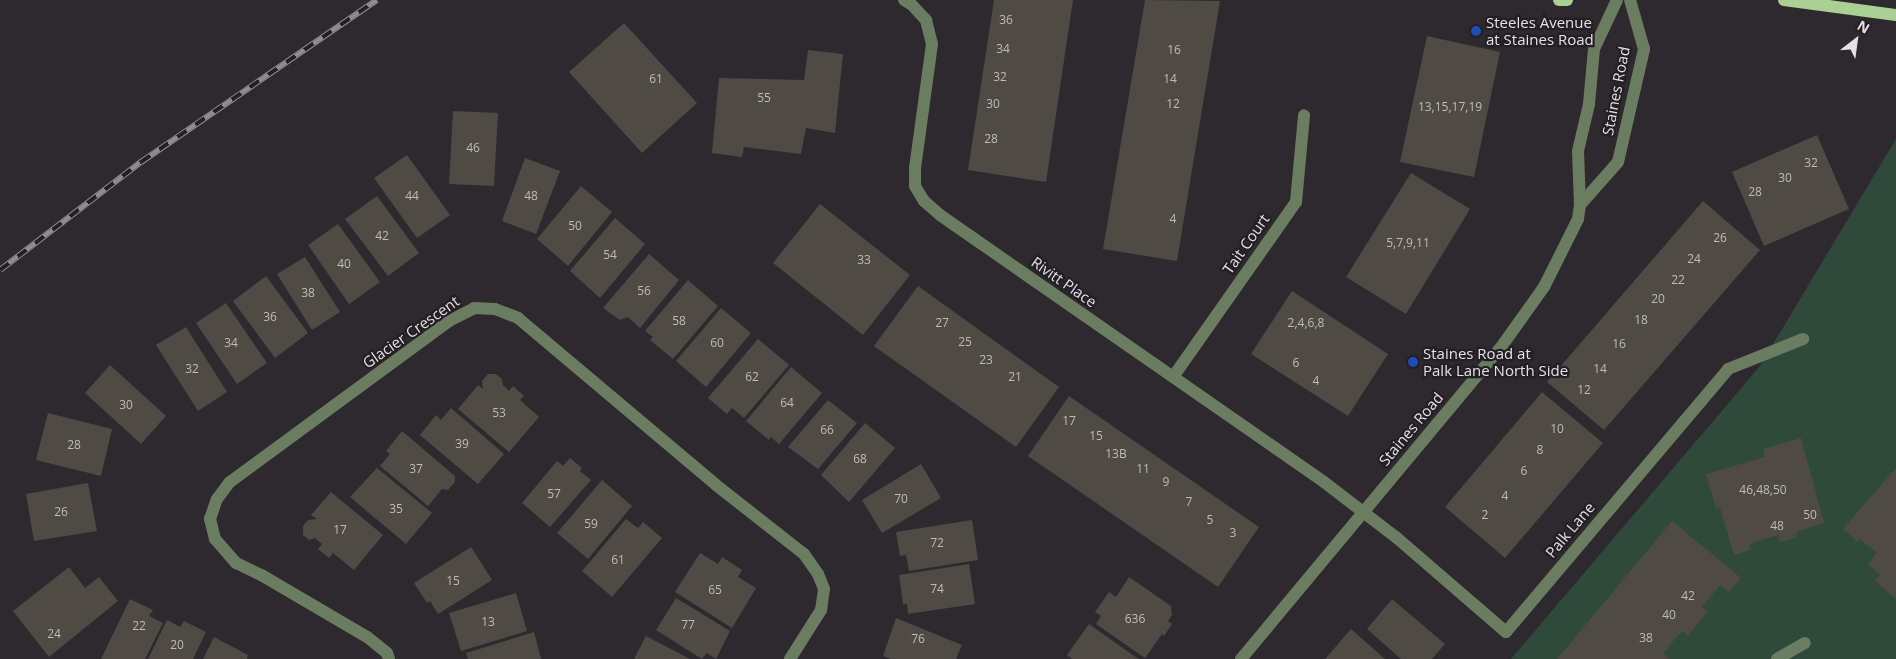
<!DOCTYPE html>
<style>
body{margin:0}
#map{position:relative;width:1896px;height:659px;overflow:hidden;background:#2d292e;font-family:"Open Sans",sans-serif}
div>[style]{position:absolute}
[style*='--x']{left:calc(var(--x)*1px);top:calc(var(--y)*1px);width:calc(var(--w)*1px);rotate:calc(var(--a)*1deg)}
.green>*{inset:0;background:#2f4a3b}
.building>*{inset:0;background:#504a45}
.minor>*{height:12px;margin:-6px;padding:0 6px;transform-origin:6px;border-radius:6px;background:#6b7d60}
.major>*{height:12px;margin:-6px;padding:0 6px;transform-origin:6px;border-radius:6px;background:#aad093}
.rail>*{height:5.5px;margin-top:-2.75px;transform-origin:0;background:repeating-linear-gradient(90deg,#241f25 0 11px,#908d91 0 22px);box-sizing:border-box;border-block:1px solid #908d91}
.dots>*{width:14px;height:14px;translate:-50% -50%;box-sizing:border-box;border:2px solid #241f25;border-radius:50%}
span{translate:-50% -50%;white-space:nowrap;text-align:center;line-height:1.15;-webkit-text-stroke:4.5px #241f25;paint-order:stroke}
.number-label{font-size:12px;color:#bfbbbc}
.number-label span{-webkit-text-stroke-width:0}
.poi-label{font-size:15px;color:#e4e1e4}
.left{translate:0 -50%;text-align:left}
.street-label{font-size:15px;color:#e4e1e4}
.north{position:absolute;left:1831px;top:15px;width:50px;height:50px;-webkit-text-stroke:4px #241f25;paint-order:stroke;rotate:30deg;font-size:14px;font-weight:700;line-height:20px;text-align:center;color:#e4e1e4}
.north::after{content:'';display:block;margin:auto;width:18px;height:22px;background:#e4e1e4;clip-path:polygon(50% 0,100% 100%,50% 72%,0 100%)}
</style>
<div id="map">
<div class="green">
<i style="clip-path:polygon(1896px 139px,1896px 659px,1511px 659px,1760px 366px)"></i>
</div>
<div class="building">
<i style="clip-path:polygon(994px 0,1073px 0,1046px 182px,968px 170px)"></i>
<i style="clip-path:polygon(1145px 0,1220px 1px,1177px 261px,1103px 249px)"></i>
<i style="clip-path:polygon(624px 23px,697px 103px,642px 153px,569px 72px)"></i>
<i style="clip-path:polygon(1427px 36px,1500px 52px,1474px 177px,1400px 162px)"></i>
<i style="clip-path:polygon(808px 50px,843px 54px,835px 133px,806px 128px,801px 154px,744px 147px,742px 157px,712px 153px,719px 78px,804px 80px)"></i>
<i style="clip-path:polygon(453px 111px,498px 113px,494px 186px,449px 184px)"></i>
<i style="clip-path:polygon(1817px 135px,1849px 209px,1764px 246px,1732px 172px)"></i>
<i style="clip-path:polygon(407px 155px,450px 215px,417px 238px,374px 178px)"></i>
<i style="clip-path:polygon(525px 158px,560px 171px,536px 234px,502px 221px)"></i>
<i style="clip-path:polygon(1411px 173px,1470px 209px,1406px 314px,1346px 277px)"></i>
<i style="clip-path:polygon(581px 186px,612px 212px,568px 266px,537px 239px)"></i>
<i style="clip-path:polygon(377px 196px,419px 253px,388px 276px,345px 219px)"></i>
<i style="clip-path:polygon(1703px 201px,1760px 250px,1604px 430px,1547px 382px)"></i>
<i style="clip-path:polygon(820px 204px,910px 275px,863px 335px,773px 263px)"></i>
<i style="clip-path:polygon(615px 218px,645px 244px,600px 298px,570px 271px)"></i>
<i style="clip-path:polygon(338px 224px,380px 282px,349px 304px,308px 245px)"></i>
<i style="clip-path:polygon(649px 254px,679px 280px,640px 328px,628px 317px,620px 320px,603px 308px)"></i>
<i style="clip-path:polygon(305px 257px,340px 312px,312px 330px,277px 274px)"></i>
<i style="clip-path:polygon(266px 276px,308px 333px,275px 358px,233px 301px)"></i>
<i style="clip-path:polygon(688px 280px,718px 306px,673px 359px,650px 340px,653px 337px,645px 331px)"></i>
<i style="clip-path:polygon(918px 286px,1059px 387px,1016px 447px,874px 346px)"></i>
<i style="clip-path:polygon(1292px 291px,1388px 354px,1348px 416px,1251px 354px)"></i>
<i style="clip-path:polygon(226px 303px,267px 363px,237px 384px,196px 323px)"></i>
<i style="clip-path:polygon(721px 308px,751px 333px,706px 387px,676px 361px)"></i>
<i style="clip-path:polygon(186px 327px,227px 392px,198px 411px,156px 345px)"></i>
<i style="clip-path:polygon(758px 339px,789px 365px,744px 418px,732px 408px,727px 414px,708px 398px)"></i>
<i style="clip-path:polygon(110px 365px,166px 416px,141px 444px,85px 393px)"></i>
<i style="clip-path:polygon(791px 367px,822px 393px,779px 444px,771px 437px,769px 440px,746px 421px)"></i>
<i style="clip-path:polygon(488px 374px,496px 374px,502px 379px,503px 385px,509px 391px,513px 386px,524px 396px,520px 400px,539px 417px,509px 452px,458px 409px,478px 385px,483px 389px,482px 381px)"></i>
<i style="clip-path:polygon(1542px 392px,1603px 443px,1505px 558px,1445px 507px)"></i>
<i style="clip-path:polygon(1069px 396px,1259px 527px,1218px 587px,1028px 456px)"></i>
<i style="clip-path:polygon(828px 400px,857px 423px,818px 469px,788px 447px)"></i>
<i style="clip-path:polygon(451px 408px,504px 454px,478px 484px,420px 435px,436px 415px,441px 420px)"></i>
<i style="clip-path:polygon(48px 413px,112px 429px,101px 476px,36px 460px)"></i>
<i style="clip-path:polygon(865px 423px,895px 448px,849px 502px,821px 475px)"></i>
<i style="clip-path:polygon(402px 431px,455px 476px,455px 482px,448px 490px,442px 489px,428px 506px,380px 466px,390px 454px,386px 451px)"></i>
<i style="clip-path:polygon(1801px 438px,1824px 523px,1796px 532px,1797px 537px,1780px 542px,1778px 535px,1749px 544px,1751px 550px,1734px 555px,1720px 507px,1716px 508px,1706px 474px,1765px 457px,1763px 449px)"></i>
<i style="clip-path:polygon(570px 458px,582px 468px,580px 471px,591px 480px,550px 527px,522px 503px,557px 461px,563px 466px)"></i>
<i style="clip-path:polygon(921px 464px,941px 498px,882px 533px,862px 500px)"></i>
<i style="clip-path:polygon(377px 468px,432px 513px,406px 544px,350px 497px)"></i>
<i style="clip-path:polygon(1896px 468px,1896px 599px,1875px 581px,1880px 575px,1868px 564px,1877px 553px,1860px 539px,1858px 542px,1843px 529px)"></i>
<i style="clip-path:polygon(602px 480px,632px 506px,588px 559px,557px 533px)"></i>
<i style="clip-path:polygon(88px 483px,97px 531px,34px 541px,26px 494px)"></i>
<i style="clip-path:polygon(331px 492px,383px 535px,354px 570px,333px 553px,329px 558px,318px 549px,322px 544px,315px 538px,309px 540px,303px 535px,303px 526px,308px 520px,317px 519px,311px 515px)"></i>
<i style="clip-path:polygon(626px 519px,638px 528px,643px 522px,662px 538px,612px 597px,582px 571px)"></i>
<i style="clip-path:polygon(972px 520px,978px 560px,909px 571px,906px 555px,900px 556px,896px 532px)"></i>
<i style="clip-path:polygon(1672px 521px,1741px 578px,1729px 592px,1720px 585px,1702px 607px,1707px 612px,1688px 636px,1682px 631px,1663px 653px,1670px 659px,1557px 659px)"></i>
<i style="clip-path:polygon(471px 547px,492px 580px,438px 614px,430px 601px,427px 603px,414px 583px)"></i>
<i style="clip-path:polygon(700px 553px,718px 564px,722px 557px,742px 570px,738px 577px,756px 588px,732px 628px,675px 592px)"></i>
<i style="clip-path:polygon(969px 564px,975px 604px,908px 614px,907px 604px,903px 604px,899px 575px)"></i>
<i style="clip-path:polygon(69px 567px,85px 588px,99px 577px,118px 601px,49px 657px,13px 611px)"></i>
<i style="clip-path:polygon(1129px 577px,1171px 606px,1172px 615px,1168px 621px,1172px 624px,1164px 636px,1162px 634px,1145px 658px,1096px 624px,1101px 616px,1095px 612px,1109px 592px,1116px 597px)"></i>
<i style="clip-path:polygon(516px 593px,527px 631px,461px 651px,449px 613px)"></i>
<i style="clip-path:polygon(676px 598px,730px 631px,716px 659px,707px 653px,702px 659px,656px 630px)"></i>
<i style="clip-path:polygon(130px 599px,153px 610px,149px 616px,163px 623px,145px 659px,101px 659px)"></i>
<i style="clip-path:polygon(1392px 599px,1445px 644px,1432px 659px,1401px 659px,1367px 629px)"></i>
<i style="clip-path:polygon(896px 618px,962px 645px,956px 659px,891px 659px,883px 656px)"></i>
<i style="clip-path:polygon(167px 620px,180px 627px,184px 621px,206px 632px,193px 659px,148px 659px)"></i>
<i style="clip-path:polygon(1089px 624px,1134px 656px,1139px 659px,1072px 659px,1067px 655px)"></i>
<i style="clip-path:polygon(1351px 629px,1385px 659px,1325px 659px)"></i>
<i style="clip-path:polygon(534px 632px,541px 659px,468px 659px,466px 653px)"></i>
<i style="clip-path:polygon(646px 636px,690px 659px,634px 659px)"></i>
<i style="clip-path:polygon(214px 637px,248px 655px,247px 659px,203px 659px)"></i>
</div>
<div class="minor">
<i style="--x:904;--y:0;--w:9;--a:32"></i>
<i style="--x:912;--y:5;--w:21;--a:47"></i>
<i style="--x:926;--y:20;--w:25;--a:76"></i>
<i style="--x:932;--y:44;--w:125;--a:97.8"></i>
<i style="--x:915;--y:168;--w:18;--a:90"></i>
<i style="--x:915;--y:186;--w:17;--a:59"></i>
<i style="--x:924;--y:201;--w:21;--a:41"></i>
<i style="--x:940;--y:215;--w:468;--a:34.8"></i>
<i style="--x:1324;--y:482;--w:92;--a:37.5"></i>
<i style="--x:1397;--y:538;--w:144;--a:40.8"></i>
<i style="--x:1506;--y:632;--w:344;--a:-49.8"></i>
<i style="--x:1728;--y:369;--w:81;--a:-21.8"></i>
<i style="--x:1580;--y:205;--w:57;--a:-48.5"></i>
<i style="--x:1618;--y:162;--w:116;--a:-77"></i>
<i style="--x:1644;--y:49;--w:51;--a:-105.9"></i>
<i style="--x:1173;--y:377;--w:214;--a:-54.9"></i>
<i style="--x:1296;--y:202;--w:87;--a:-84.7"></i>
<i style="--x:389;--y:659;--w:6;--a:-108"></i>
<i style="--x:387;--y:653;--w:26;--a:-141"></i>
<i style="--x:367;--y:637;--w:121;--a:-149.6"></i>
<i style="--x:263;--y:576;--w:30;--a:-154"></i>
<i style="--x:236;--y:563;--w:32;--a:-131"></i>
<i style="--x:215;--y:539;--w:21;--a:-104"></i>
<i style="--x:210;--y:519;--w:21;--a:-71"></i>
<i style="--x:217;--y:499;--w:21;--a:-53"></i>
<i style="--x:230;--y:482;--w:272;--a:-36.3"></i>
<i style="--x:449;--y:321;--w:28;--a:-27"></i>
<i style="--x:474;--y:308;--w:21;--a:3"></i>
<i style="--x:495;--y:309;--w:25;--a:21"></i>
<i style="--x:518;--y:318;--w:259;--a:40.1"></i>
<i style="--x:716;--y:485;--w:112;--a:38.1"></i>
<i style="--x:804;--y:554;--w:24;--a:55"></i>
<i style="--x:818;--y:574;--w:16;--a:68"></i>
<i style="--x:824;--y:589;--w:21;--a:98"></i>
<i style="--x:821;--y:610;--w:58;--a:122.3"></i>
<i style="--x:1241;--y:659;--w:411;--a:-50.2"></i>
<i style="--x:1504;--y:343;--w:69;--a:-54.5"></i>
<i style="--x:1544;--y:287;--w:76;--a:-63.4"></i>
<i style="--x:1578;--y:219;--w:14;--a:-82"></i>
<i style="--x:1580;--y:205;--w:54;--a:-92.1"></i>
<i style="--x:1578;--y:151;--w:48;--a:-76.8"></i>
<i style="--x:1589;--y:104;--w:55;--a:-84.8"></i>
<i style="--x:1594;--y:49;--w:54;--a:-64.9"></i>
<i style="--x:1777;--y:659;--w:32;--a:-30"></i>
</div>
<div class="major">
<i style="--x:1559;--y:0;--w:8;--a:0"></i>
<i style="--x:1784;--y:0;--w:113;--a:7.6"></i>
</div>
<div class="rail">
<i style="--x:0;--y:270;--w:178;--a:-37.5"></i>
<i style="--x:141;--y:162;--w:286;--a:-34.5"></i>
</div>
<div class="dots">
<i style="left:1476px;top:31px;background:#1a4fb4"></i>
<i style="left:1413px;top:362px;background:#1a4fb4"></i>
</div>
<div class="number-label">
<span style="left:1006px;top:20px">36</span>
<span style="left:1003px;top:49px">34</span>
<span style="left:1174px;top:50px">16</span>
<span style="left:1000px;top:77px">32</span>
<span style="left:656px;top:79px">61</span>
<span style="left:1170px;top:79px">14</span>
<span style="left:764px;top:98px">55</span>
<span style="left:993px;top:104px">30</span>
<span style="left:1173px;top:104px">12</span>
<span style="left:1450px;top:107px">13,15,17,19</span>
<span style="left:991px;top:139px">28</span>
<span style="left:473px;top:148px">46</span>
<span style="left:1811px;top:163px">32</span>
<span style="left:1785px;top:178px">30</span>
<span style="left:1755px;top:192px">28</span>
<span style="left:412px;top:196px">44</span>
<span style="left:531px;top:196px">48</span>
<span style="left:1173px;top:219px">4</span>
<span style="left:575px;top:226px">50</span>
<span style="left:382px;top:236px">42</span>
<span style="left:1720px;top:238px">26</span>
<span style="left:1408px;top:243px">5,7,9,11</span>
<span style="left:610px;top:255px">54</span>
<span style="left:1694px;top:259px">24</span>
<span style="left:864px;top:260px">33</span>
<span style="left:344px;top:264px">40</span>
<span style="left:1678px;top:280px">22</span>
<span style="left:644px;top:291px">56</span>
<span style="left:308px;top:293px">38</span>
<span style="left:1658px;top:299px">20</span>
<span style="left:270px;top:317px">36</span>
<span style="left:1641px;top:320px">18</span>
<span style="left:679px;top:321px">58</span>
<span style="left:942px;top:323px">27</span>
<span style="left:1306px;top:323px">2,4,6,8</span>
<span style="left:965px;top:342px">25</span>
<span style="left:231px;top:343px">34</span>
<span style="left:717px;top:343px">60</span>
<span style="left:1619px;top:344px">16</span>
<span style="left:986px;top:360px">23</span>
<span style="left:1296px;top:363px">6</span>
<span style="left:192px;top:369px">32</span>
<span style="left:1600px;top:369px">14</span>
<span style="left:752px;top:377px">62</span>
<span style="left:1015px;top:377px">21</span>
<span style="left:1316px;top:381px">4</span>
<span style="left:1584px;top:390px">12</span>
<span style="left:787px;top:403px">64</span>
<span style="left:126px;top:405px">30</span>
<span style="left:499px;top:413px">53</span>
<span style="left:1069px;top:421px">17</span>
<span style="left:1557px;top:429px">10</span>
<span style="left:827px;top:430px">66</span>
<span style="left:1096px;top:436px">15</span>
<span style="left:462px;top:444px">39</span>
<span style="left:74px;top:445px">28</span>
<span style="left:1540px;top:450px">8</span>
<span style="left:1116px;top:454px">13B</span>
<span style="left:860px;top:459px">68</span>
<span style="left:416px;top:469px">37</span>
<span style="left:1143px;top:469px">11</span>
<span style="left:1524px;top:471px">6</span>
<span style="left:1166px;top:482px">9</span>
<span style="left:1763px;top:490px">46,48,50</span>
<span style="left:554px;top:494px">57</span>
<span style="left:1505px;top:496px">4</span>
<span style="left:901px;top:499px">70</span>
<span style="left:1189px;top:502px">7</span>
<span style="left:396px;top:509px">35</span>
<span style="left:61px;top:512px">26</span>
<span style="left:1485px;top:515px">2</span>
<span style="left:1810px;top:515px">50</span>
<span style="left:1210px;top:520px">5</span>
<span style="left:591px;top:524px">59</span>
<span style="left:1777px;top:526px">48</span>
<span style="left:340px;top:530px">17</span>
<span style="left:1233px;top:533px">3</span>
<span style="left:937px;top:543px">72</span>
<span style="left:618px;top:560px">61</span>
<span style="left:453px;top:581px">15</span>
<span style="left:937px;top:589px">74</span>
<span style="left:715px;top:590px">65</span>
<span style="left:1688px;top:596px">42</span>
<span style="left:1669px;top:615px">40</span>
<span style="left:1135px;top:619px">636</span>
<span style="left:488px;top:622px">13</span>
<span style="left:688px;top:625px">77</span>
<span style="left:139px;top:626px">22</span>
<span style="left:54px;top:634px">24</span>
<span style="left:1646px;top:638px">38</span>
<span style="left:918px;top:639px">76</span>
<span style="left:177px;top:645px">20</span>
</div>
<div class="poi-label">
<span class="left" style="left:1486px;top:31px">Steeles Avenue<br>at Staines Road</span>
<span class="left" style="left:1423px;top:362px">Staines Road at<br>Palk Lane North Side</span>
</div>
<div class="street-label">
<span style="left:1616px;top:91px;rotate:-79deg">Staines Road</span>
<span style="left:1246px;top:244px;rotate:-55deg">Tait Court</span>
<span style="left:1064px;top:282px;rotate:35deg">Rivitt Place</span>
<span style="left:411px;top:332px;rotate:-35deg">Glacier Crescent</span>
<span style="left:1411px;top:429px;rotate:-50deg">Staines Road</span>
<span style="left:1570px;top:530px;rotate:-50deg">Palk Lane</span>
</div>
<div class="north">N</div>
</div>
